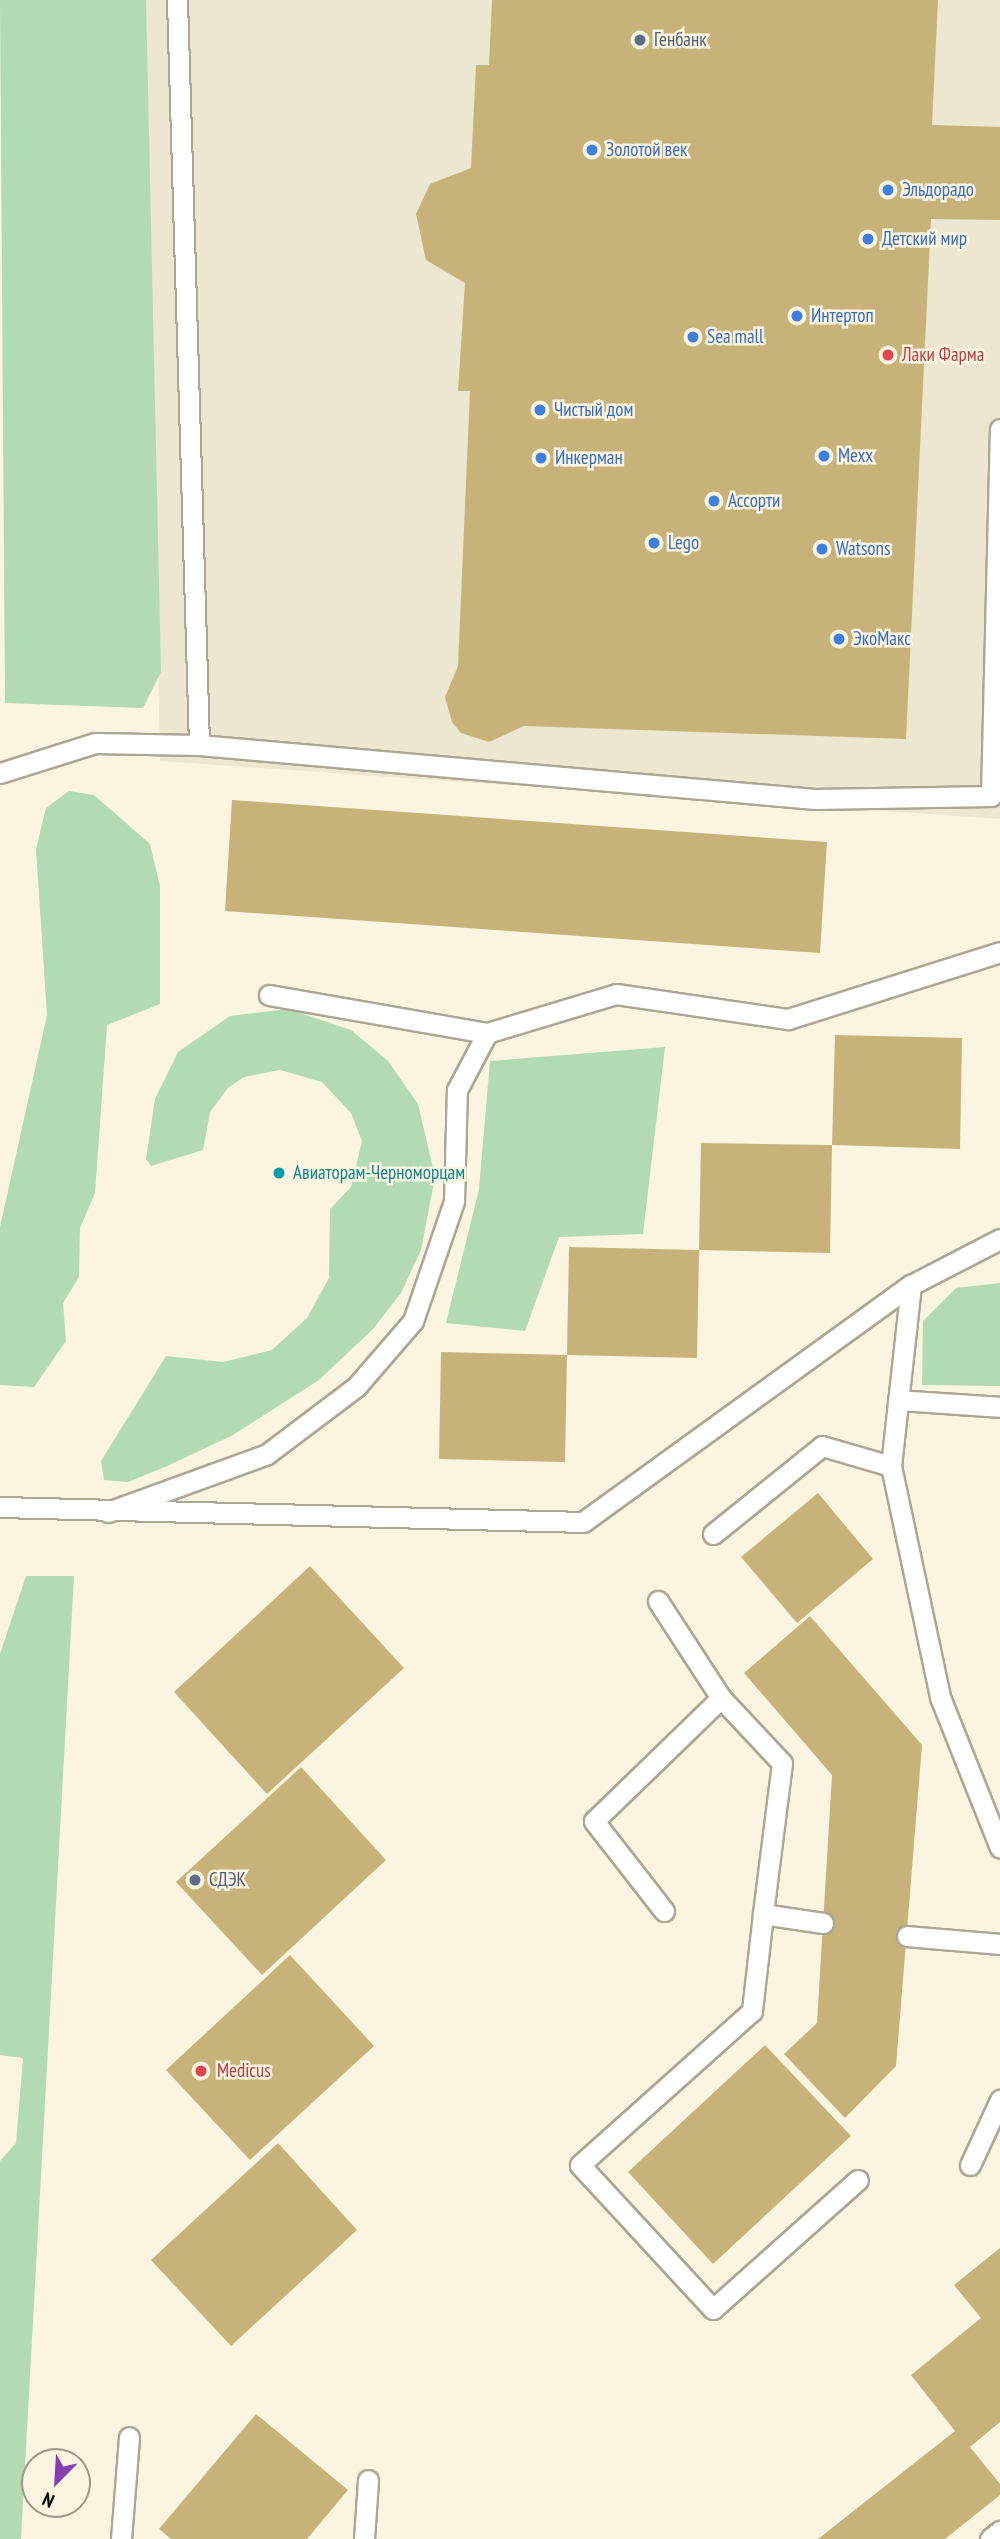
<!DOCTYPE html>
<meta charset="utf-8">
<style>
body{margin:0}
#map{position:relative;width:1000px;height:2539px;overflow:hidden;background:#fbf4e0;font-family:"PT Sans Narrow",sans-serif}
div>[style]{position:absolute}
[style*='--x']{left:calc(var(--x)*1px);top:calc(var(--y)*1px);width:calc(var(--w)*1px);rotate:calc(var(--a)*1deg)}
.commercial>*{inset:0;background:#ede6d0}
.green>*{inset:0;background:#b2dab3}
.building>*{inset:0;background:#c7b379}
.roads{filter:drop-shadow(2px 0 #aca693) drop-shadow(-2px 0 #aca693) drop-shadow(0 2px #aca693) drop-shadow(0 -2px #aca693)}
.lane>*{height:19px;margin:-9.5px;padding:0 9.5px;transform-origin:9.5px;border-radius:9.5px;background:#fff}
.dots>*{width:19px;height:19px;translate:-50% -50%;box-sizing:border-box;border:4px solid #fbf4e0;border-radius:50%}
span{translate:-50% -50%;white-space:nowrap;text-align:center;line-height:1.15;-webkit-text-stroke:5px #fbf4e0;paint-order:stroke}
.service-label{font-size:19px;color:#4e5e75}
.left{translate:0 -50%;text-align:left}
.shop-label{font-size:19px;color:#366cbe}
.health-label{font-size:19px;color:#be3a42}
.culture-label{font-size:19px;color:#0d838f}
.north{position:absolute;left:21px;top:2448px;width:70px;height:70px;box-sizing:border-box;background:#fbf4e0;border:2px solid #9c9788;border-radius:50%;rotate:204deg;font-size:19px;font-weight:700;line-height:28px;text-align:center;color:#0d0b05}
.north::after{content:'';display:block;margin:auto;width:24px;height:32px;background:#853fb2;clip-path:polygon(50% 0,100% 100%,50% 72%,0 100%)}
</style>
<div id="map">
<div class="commercial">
<i style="clip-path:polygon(146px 0,1000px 0,1000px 819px,160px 761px)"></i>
</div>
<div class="green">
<i style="clip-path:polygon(0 0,146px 0,161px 672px,143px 708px,5px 703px)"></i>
<i style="clip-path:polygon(69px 791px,94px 795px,150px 844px,160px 886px,160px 1004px,107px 1025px,95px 1193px,80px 1228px,79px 1277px,63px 1303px,66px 1341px,34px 1387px,0 1385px,0 1227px,47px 1015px,36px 849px,46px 808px)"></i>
<i style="clip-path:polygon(288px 1009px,351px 1030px,388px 1061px,418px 1104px,435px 1177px,421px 1250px,401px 1293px,373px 1329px,319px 1380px,233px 1435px,165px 1467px,128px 1482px,104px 1480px,101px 1461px,166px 1356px,223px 1362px,272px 1350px,307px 1318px,329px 1278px,330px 1209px,351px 1187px,362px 1141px,351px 1113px,322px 1082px,280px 1070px,244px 1077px,228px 1088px,210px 1112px,203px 1150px,151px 1166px,146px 1159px,155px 1099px,178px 1052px,230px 1016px)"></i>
<i style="clip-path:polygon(665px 1047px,643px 1234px,559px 1237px,525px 1331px,446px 1323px,479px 1189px,490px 1061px)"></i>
<i style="clip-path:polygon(1000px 1283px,1000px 1386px,922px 1385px,923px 1321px,956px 1288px)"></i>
<i style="clip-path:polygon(26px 1576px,74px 1576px,21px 2539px,0 2539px,0 2161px,16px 2143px,23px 2058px,0 2055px,0 1654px)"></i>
</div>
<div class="building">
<i style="clip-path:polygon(492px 0,938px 0,932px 125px,1000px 127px,1000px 220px,931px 219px,906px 739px,524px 726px,489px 742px,461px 733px,452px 722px,445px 697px,458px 666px,470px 391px,458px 391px,465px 283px,426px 260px,416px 214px,430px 184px,471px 168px,476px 65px,489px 65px)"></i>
<i style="clip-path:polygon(232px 800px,827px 842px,820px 953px,225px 911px)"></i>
<i style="clip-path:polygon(835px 1035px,962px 1038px,960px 1149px,832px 1145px)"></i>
<i style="clip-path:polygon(701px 1143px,832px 1145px,830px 1253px,699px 1250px)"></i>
<i style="clip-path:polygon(569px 1247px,699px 1250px,697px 1358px,567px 1355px,565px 1462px,439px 1459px,441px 1352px,567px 1355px)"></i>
<i style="clip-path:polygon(818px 1493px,873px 1559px,797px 1623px,741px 1557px)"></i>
<i style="clip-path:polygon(310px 1566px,404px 1668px,267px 1794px,174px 1692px)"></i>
<i style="clip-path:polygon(810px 1616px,922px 1745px,896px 2066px,845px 2118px,784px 2054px,817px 2023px,832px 1775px,744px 1673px)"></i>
<i style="clip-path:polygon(301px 1767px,386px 1860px,262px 1975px,176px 1882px)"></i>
<i style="clip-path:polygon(290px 1955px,374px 2046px,250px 2160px,166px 2070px)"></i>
<i style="clip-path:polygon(765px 2045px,851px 2136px,713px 2264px,628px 2172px)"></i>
<i style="clip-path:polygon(278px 2143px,357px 2230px,231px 2346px,151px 2260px)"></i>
<i style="clip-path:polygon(1000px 2248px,1000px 2422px,970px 2447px,1000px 2484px,1000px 2495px,945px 2539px,818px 2539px,955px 2431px,911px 2375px,981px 2318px,954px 2285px)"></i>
<i style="clip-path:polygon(256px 2414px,348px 2490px,307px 2539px,171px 2539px,159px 2529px)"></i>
</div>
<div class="roads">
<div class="lane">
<i style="--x:199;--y:745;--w:618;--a:5.01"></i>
<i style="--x:815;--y:799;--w:176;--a:-1"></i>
<i style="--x:991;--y:796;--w:367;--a:-88.6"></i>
<i style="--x:0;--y:773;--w:100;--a:-17.5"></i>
<i style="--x:95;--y:743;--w:104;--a:1.1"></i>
<i style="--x:199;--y:745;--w:745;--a:-91.69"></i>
<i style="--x:269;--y:995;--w:221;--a:9.9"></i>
<i style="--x:898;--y:1400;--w:102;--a:3.9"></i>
<i style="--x:891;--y:1466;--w:182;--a:-83.7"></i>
<i style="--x:0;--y:1507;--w:583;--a:1.47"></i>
<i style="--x:583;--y:1522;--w:405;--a:-35.9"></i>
<i style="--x:911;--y:1285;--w:100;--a:-27.3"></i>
<i style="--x:108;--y:1512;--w:169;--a:-20"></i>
<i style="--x:267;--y:1454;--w:111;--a:-37"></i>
<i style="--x:356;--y:1387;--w:87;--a:-49.2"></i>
<i style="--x:413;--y:1321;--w:127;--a:-71.1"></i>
<i style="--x:454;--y:1201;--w:111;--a:-88.5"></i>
<i style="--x:457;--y:1090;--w:64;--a:-62.2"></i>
<i style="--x:487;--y:1033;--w:135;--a:-16.8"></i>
<i style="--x:616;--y:994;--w:174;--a:8.3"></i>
<i style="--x:788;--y:1019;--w:222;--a:-17.5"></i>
<i style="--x:713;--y:1534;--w:140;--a:-38.9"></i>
<i style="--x:822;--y:1446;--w:72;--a:16.2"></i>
<i style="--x:891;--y:1466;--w:236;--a:78"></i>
<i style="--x:940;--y:1697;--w:162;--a:68.3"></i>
<i style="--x:658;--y:1601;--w:116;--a:57"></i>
<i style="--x:664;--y:1911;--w:114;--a:-127.9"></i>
<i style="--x:594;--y:1821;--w:177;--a:-44.1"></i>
<i style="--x:721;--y:1698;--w:89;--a:46.8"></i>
<i style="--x:782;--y:1763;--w:152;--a:97.2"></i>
<i style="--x:823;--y:1923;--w:61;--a:-171.5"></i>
<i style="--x:763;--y:1914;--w:98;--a:96.5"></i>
<i style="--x:752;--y:2011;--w:231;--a:138.2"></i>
<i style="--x:580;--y:2165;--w:196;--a:47.3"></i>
<i style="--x:713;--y:2309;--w:194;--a:-41.7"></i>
<i style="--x:907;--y:1936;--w:93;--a:4.9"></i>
<i style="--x:970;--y:2165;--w:72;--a:-65.2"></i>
<i style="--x:121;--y:2539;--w:102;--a:-85.5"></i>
<i style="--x:364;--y:2539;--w:59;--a:-86.1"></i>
<i style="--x:990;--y:2539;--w:13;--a:-39"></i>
</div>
</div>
<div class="dots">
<i style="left:640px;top:40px;background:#5c6f8a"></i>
<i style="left:592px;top:150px;background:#3f7fe0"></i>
<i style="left:888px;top:190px;background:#3f7fe0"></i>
<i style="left:868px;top:239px;background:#3f7fe0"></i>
<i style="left:797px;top:316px;background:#3f7fe0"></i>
<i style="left:693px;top:337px;background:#3f7fe0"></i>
<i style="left:888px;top:355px;background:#e0444e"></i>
<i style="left:540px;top:410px;background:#3f7fe0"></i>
<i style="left:824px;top:456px;background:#3f7fe0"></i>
<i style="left:541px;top:458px;background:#3f7fe0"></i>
<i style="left:714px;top:501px;background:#3f7fe0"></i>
<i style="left:654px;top:543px;background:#3f7fe0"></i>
<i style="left:822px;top:549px;background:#3f7fe0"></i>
<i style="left:839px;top:639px;background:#3f7fe0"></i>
<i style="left:279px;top:1173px;background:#0f9aa8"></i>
<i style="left:195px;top:1880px;background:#5c6f8a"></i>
<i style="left:201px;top:2071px;background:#e0444e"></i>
</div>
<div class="service-label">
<span class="left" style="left:654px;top:40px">Генбанк</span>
<span class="left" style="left:209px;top:1880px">СДЭК</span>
</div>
<div class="shop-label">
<span class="left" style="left:606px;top:150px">Золотой век</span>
<span class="left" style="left:902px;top:190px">Эльдорадо</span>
<span class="left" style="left:882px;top:239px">Детский мир</span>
<span class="left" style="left:811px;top:316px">Интертоп</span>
<span class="left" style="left:707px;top:337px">Sea mall</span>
<span class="left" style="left:554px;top:410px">Чистый дом</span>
<span class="left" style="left:838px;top:456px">Mexx</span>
<span class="left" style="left:555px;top:458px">Инкерман</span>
<span class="left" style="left:728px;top:501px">Ассорти</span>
<span class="left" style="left:668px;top:543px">Lego</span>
<span class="left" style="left:836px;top:549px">Watsons</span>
<span class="left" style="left:853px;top:639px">ЭкоМакс</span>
</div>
<div class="health-label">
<span class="left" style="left:902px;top:355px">Лаки Фарма</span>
<span class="left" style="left:217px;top:2071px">Medicus</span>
</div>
<div class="culture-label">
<span class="left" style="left:293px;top:1173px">Авиаторам-Черноморцам</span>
</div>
<div class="north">N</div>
</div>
